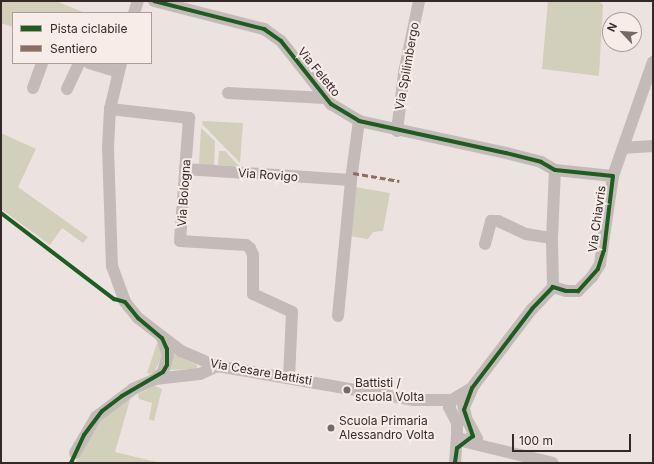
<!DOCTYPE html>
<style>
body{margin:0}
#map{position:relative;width:654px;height:464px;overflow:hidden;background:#ece3e0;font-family:Inter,sans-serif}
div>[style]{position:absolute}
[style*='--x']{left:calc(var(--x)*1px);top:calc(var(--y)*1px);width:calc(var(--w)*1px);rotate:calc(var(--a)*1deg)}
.green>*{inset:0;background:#d2cfbb}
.minor>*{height:12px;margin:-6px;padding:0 6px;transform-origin:6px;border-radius:6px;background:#c4bbb9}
.quiet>*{height:3px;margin-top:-1.5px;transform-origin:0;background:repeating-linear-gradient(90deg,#8d6e63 0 6px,transparent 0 9px)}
.cycleway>*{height:4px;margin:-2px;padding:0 2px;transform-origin:2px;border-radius:2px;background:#1b5e20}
.dots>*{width:11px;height:11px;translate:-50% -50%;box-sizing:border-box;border:2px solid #f8ece8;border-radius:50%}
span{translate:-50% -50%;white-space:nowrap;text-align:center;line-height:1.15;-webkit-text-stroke:4px #f8ece8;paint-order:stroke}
.street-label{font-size:12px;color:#352928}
.poi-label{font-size:12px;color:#352928}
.left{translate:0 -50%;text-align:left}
.frame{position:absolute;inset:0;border:2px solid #352928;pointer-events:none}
.legend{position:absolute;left:12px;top:12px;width:140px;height:52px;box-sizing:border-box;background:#f8ece8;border:1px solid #aa9e9b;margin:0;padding:5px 7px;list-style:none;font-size:12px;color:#352928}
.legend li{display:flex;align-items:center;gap:8px;height:20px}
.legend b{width:20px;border:1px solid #aa9e9b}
.north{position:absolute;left:602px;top:12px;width:40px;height:40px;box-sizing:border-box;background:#f8ece8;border:1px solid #aa9e9b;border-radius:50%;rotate:296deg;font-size:11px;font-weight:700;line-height:16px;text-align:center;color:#352928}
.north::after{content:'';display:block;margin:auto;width:14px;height:18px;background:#756a68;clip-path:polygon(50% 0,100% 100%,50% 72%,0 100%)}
.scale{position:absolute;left:512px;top:434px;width:119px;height:18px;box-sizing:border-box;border:2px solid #352928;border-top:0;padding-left:5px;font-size:12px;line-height:14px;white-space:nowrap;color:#352928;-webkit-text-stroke:3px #f8ece8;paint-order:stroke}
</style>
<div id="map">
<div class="green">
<i style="clip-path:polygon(1px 1px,56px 1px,85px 13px,13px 13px,13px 27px,1px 23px)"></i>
<i style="clip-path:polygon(548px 1px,599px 1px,603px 5px,599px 76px,542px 69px)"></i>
<i style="clip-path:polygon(203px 121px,243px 123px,240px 163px,202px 124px)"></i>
<i style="clip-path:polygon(201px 128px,215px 141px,214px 166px,199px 164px)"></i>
<i style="clip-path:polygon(1px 133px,36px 149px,18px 187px,88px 237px,83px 243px,62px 228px,50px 245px,1px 209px)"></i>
<i style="clip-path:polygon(219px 151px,225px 151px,240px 167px,218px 165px)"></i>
<i style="clip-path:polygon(355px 187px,390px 193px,383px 231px,373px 232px,368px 239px,349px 236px)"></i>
<i style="clip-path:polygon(157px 343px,163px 354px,154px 373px,150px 374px,147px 373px)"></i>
<i style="clip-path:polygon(172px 353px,197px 365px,197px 369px,168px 370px)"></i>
<i style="clip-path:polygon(155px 386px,162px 389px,154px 421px,149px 419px,152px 403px,139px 399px,138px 394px)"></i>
<i style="clip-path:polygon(132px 393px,115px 452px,161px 463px,75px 463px,105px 414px)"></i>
</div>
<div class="minor">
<i style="--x:154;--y:1;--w:114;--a:14.3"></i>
<i style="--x:264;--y:29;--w:21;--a:35"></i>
<i style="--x:281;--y:41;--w:80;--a:51.6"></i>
<i style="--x:331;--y:104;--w:33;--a:31"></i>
<i style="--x:359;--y:121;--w:150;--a:12.3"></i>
<i style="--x:506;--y:153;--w:36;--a:14"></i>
<i style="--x:541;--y:162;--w:16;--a:30"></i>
<i style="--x:555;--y:170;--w:58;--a:5.9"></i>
<i style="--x:134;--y:13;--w:13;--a:-72"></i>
<i style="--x:89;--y:63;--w:30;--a:17"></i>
<i style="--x:121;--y:63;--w:47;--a:103.4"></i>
<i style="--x:110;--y:109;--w:38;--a:93"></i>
<i style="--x:108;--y:147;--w:119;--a:88.1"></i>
<i style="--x:112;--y:266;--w:38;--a:70"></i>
<i style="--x:125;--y:302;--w:21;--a:51"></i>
<i style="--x:138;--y:318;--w:54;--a:37.5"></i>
<i style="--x:181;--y:351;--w:39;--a:23"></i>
<i style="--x:217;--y:366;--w:200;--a:9.8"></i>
<i style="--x:414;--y:400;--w:38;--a:0"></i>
<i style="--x:452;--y:400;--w:23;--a:-31"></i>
<i style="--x:33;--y:88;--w:27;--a:-70"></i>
<i style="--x:67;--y:89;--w:29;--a:-65"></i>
<i style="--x:228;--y:93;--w:97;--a:3"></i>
<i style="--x:110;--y:109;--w:80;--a:6.5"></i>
<i style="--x:189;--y:118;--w:123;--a:94.2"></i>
<i style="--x:180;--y:241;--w:66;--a:3.5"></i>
<i style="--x:246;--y:245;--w:5;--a:37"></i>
<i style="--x:250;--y:248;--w:8;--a:67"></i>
<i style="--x:253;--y:255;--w:39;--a:90"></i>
<i style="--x:253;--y:294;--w:43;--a:24.8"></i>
<i style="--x:292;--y:312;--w:65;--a:92.6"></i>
<i style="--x:397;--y:131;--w:58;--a:-83.1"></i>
<i style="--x:404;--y:73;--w:74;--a:-78.2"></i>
<i style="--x:623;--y:148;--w:30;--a:-4"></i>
<i style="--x:185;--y:169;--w:166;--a:3.8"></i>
<i style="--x:351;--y:180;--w:60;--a:-82.3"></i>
<i style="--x:485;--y:244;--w:24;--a:-75"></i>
<i style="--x:491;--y:221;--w:7;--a:0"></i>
<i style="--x:498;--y:221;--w:31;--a:25"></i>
<i style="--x:526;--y:234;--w:26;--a:9"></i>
<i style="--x:553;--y:287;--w:14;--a:17"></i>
<i style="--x:566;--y:291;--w:12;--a:0"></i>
<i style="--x:578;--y:291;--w:20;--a:-45"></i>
<i style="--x:592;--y:277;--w:15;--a:-58"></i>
<i style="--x:600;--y:264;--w:89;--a:-81.6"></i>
<i style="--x:613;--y:176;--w:121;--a:-70.7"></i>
<i style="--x:553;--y:287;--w:49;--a:-91.2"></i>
<i style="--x:552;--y:238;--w:68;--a:-87.5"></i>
<i style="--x:338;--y:316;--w:137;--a:-84.5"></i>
<i style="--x:155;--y:379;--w:11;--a:-41"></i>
<i style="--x:163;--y:372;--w:18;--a:-74"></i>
<i style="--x:168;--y:355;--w:18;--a:-109"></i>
<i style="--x:452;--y:400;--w:8;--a:113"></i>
<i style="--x:449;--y:407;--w:18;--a:63"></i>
<i style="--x:457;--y:423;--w:14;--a:90"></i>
<i style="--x:457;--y:437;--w:11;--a:22"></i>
<i style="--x:467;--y:441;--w:10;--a:-45"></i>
<i style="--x:462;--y:400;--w:18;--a:77"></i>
<i style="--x:466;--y:418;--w:24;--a:62"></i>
<i style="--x:465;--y:405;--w:22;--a:-66"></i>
<i style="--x:474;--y:385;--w:96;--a:-52.7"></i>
<i style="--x:532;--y:309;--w:30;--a:-46"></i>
<i style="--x:466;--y:442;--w:89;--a:13.6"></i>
<i style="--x:75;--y:453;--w:42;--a:-59.7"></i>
<i style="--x:96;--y:417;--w:46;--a:-37.1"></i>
<i style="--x:133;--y:389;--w:24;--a:-24"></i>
<i style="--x:155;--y:379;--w:45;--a:-6.3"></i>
<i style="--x:200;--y:374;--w:19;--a:-25"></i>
<i style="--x:455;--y:463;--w:26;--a:-86"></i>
</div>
<div class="quiet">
<i style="--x:353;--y:173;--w:47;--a:9.9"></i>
</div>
<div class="cycleway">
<i style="--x:154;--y:1;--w:114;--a:14.3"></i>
<i style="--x:264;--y:29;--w:21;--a:35"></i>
<i style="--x:281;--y:41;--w:80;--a:51.6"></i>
<i style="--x:331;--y:104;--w:33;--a:31"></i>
<i style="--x:359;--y:121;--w:150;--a:12.3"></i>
<i style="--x:506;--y:153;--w:36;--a:14"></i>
<i style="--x:541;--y:162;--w:16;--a:30"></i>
<i style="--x:555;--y:170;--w:58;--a:5.9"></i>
<i style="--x:613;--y:176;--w:75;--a:96.9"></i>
<i style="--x:604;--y:250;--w:20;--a:108"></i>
<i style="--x:598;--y:269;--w:30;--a:132"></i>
<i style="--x:578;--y:291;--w:12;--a:180"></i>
<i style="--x:566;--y:291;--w:14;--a:-163"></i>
<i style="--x:553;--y:287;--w:30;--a:134"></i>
<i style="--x:532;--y:309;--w:99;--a:127.2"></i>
<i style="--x:472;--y:388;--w:23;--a:110"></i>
<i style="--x:464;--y:410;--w:28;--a:71"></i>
<i style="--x:473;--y:436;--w:20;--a:143"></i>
<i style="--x:457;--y:448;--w:15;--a:98"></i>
<i style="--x:1;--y:213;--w:142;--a:37.3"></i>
<i style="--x:114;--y:299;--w:11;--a:15"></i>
<i style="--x:125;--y:302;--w:21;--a:51"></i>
<i style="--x:138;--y:318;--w:31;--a:40"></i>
<i style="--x:162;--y:338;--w:12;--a:66"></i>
<i style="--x:167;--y:349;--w:16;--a:90"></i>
<i style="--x:167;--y:365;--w:8;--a:120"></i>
<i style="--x:163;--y:372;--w:48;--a:149.7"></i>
<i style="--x:122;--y:396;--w:25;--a:143"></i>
<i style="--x:102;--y:411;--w:30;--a:127"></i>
<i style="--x:84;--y:435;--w:31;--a:115"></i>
</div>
<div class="dots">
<i style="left:347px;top:390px;background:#756a68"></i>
<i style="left:331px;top:428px;background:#756a68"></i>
</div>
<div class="street-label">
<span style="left:407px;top:66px;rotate:-80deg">Via Spilimbergo</span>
<span style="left:319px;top:72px;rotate:51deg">Via Feletto</span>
<span style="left:268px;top:175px;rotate:4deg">Via Rovigo</span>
<span style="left:184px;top:193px;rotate:-86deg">Via Bologna</span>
<span style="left:597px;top:219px;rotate:-82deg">Via Chiavris</span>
<span style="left:261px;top:372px;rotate:10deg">Via Cesare Battisti</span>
</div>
<div class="poi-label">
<span class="left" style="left:355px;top:390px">Battisti /<br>scuola Volta</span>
<span class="left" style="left:339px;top:428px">Scuola Primaria<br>Alessandro Volta</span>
</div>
<div class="frame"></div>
<ul class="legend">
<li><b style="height:5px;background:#1b5e20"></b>Pista ciclabile</li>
<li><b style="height:5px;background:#8d6e63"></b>Sentiero</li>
</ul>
<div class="north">N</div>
<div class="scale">100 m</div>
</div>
